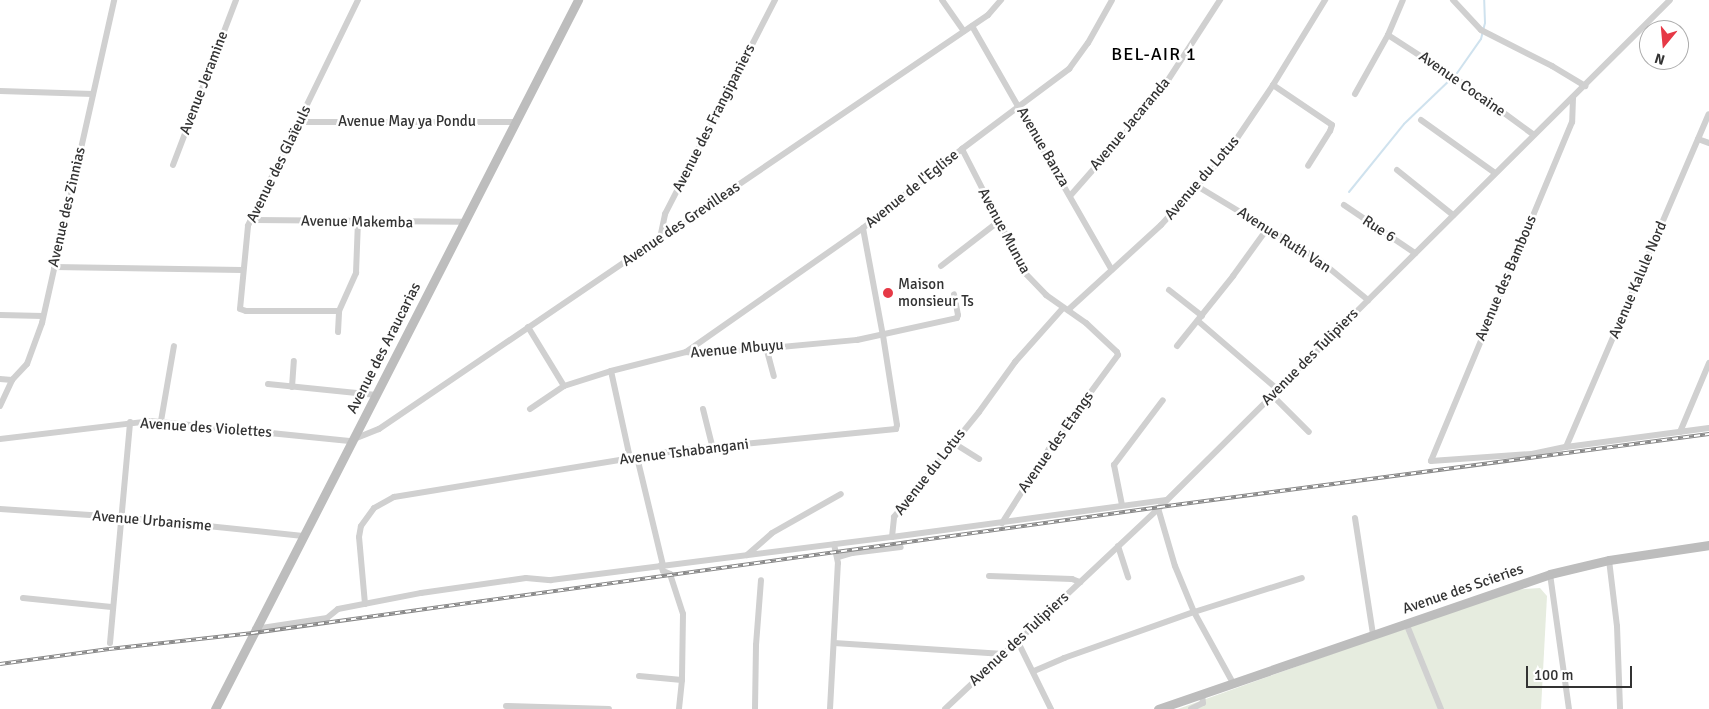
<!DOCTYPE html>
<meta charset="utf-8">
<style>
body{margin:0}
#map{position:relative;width:1709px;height:709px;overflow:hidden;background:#fff;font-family:Signika,sans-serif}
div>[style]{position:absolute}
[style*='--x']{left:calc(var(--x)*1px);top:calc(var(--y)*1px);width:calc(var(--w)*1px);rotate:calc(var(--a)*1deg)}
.green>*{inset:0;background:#e6ecdf}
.stream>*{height:2px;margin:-1px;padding:0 1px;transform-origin:1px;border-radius:1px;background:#cfe2ee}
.street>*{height:6px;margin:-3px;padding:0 3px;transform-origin:3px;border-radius:3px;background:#d0d0d0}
.secondary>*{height:9px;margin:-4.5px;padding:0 4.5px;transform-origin:4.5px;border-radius:4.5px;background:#bdbdbd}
.rail>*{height:4px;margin-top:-2px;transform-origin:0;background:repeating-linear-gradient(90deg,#fff 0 5.5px,#888 0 11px);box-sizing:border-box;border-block:1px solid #888}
.dots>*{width:14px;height:14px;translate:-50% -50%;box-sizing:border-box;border:2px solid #fff;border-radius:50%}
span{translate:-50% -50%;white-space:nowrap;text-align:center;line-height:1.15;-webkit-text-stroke:5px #fff;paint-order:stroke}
.street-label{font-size:15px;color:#333}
.poi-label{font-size:15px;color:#333}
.left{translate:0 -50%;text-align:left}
.quarter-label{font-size:18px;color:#000;letter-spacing:1px}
.north{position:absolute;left:1639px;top:20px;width:50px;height:50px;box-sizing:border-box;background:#fff;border:1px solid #adadad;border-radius:50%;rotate:197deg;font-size:14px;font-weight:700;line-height:20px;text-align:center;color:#333}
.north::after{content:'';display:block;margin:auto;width:18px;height:22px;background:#e63946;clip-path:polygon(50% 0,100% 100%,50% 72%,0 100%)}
.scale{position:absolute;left:1526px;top:666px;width:106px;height:22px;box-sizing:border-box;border:2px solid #333;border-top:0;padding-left:6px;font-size:15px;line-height:18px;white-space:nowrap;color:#333;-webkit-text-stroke:4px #fff;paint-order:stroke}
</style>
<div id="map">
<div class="green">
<i style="clip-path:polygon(1540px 588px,1547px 596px,1541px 709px,1178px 709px,1510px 590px)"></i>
</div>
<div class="stream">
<i style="--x:1455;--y:76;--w:45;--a:-54.9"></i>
<i style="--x:1481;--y:39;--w:16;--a:-76"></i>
<i style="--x:1485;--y:23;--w:23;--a:-92"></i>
<i style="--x:1349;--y:192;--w:87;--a:-51"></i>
<i style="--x:1404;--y:124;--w:65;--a:-43.8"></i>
</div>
<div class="street">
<i style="--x:358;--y:0;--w:251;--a:116"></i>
<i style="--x:248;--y:226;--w:83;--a:95.5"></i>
<i style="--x:240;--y:309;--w:6;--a:18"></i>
<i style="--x:246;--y:311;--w:93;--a:0"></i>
<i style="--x:339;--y:311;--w:42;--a:-65.9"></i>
<i style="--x:356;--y:273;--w:51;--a:-87.8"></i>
<i style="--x:942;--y:0;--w:38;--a:55"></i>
<i style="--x:1453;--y:0;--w:41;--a:47"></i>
<i style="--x:1481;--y:30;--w:80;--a:26.9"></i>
<i style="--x:1552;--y:66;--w:39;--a:31"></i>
<i style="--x:972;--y:26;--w:281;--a:60.2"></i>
<i style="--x:1388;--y:35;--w:98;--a:32.9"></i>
<i style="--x:1470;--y:88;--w:79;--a:36.3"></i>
<i style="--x:1273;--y:85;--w:71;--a:34.1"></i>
<i style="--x:1332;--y:125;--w:6;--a:108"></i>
<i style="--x:1330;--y:131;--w:41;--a:122.2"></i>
<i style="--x:0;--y:91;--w:93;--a:1.8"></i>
<i style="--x:1355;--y:94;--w:68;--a:-60.8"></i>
<i style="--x:1388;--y:35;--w:38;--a:-67"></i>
<i style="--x:1573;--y:98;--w:24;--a:92"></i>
<i style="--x:1572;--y:122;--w:367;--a:112.6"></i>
<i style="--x:1431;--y:461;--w:101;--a:-4"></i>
<i style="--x:1532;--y:454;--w:35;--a:-12"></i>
<i style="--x:1566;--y:447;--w:144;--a:-7.6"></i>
<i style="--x:1421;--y:120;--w:91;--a:35.6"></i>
<i style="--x:299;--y:122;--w:216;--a:0"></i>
<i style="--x:1698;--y:139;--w:12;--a:20"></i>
<i style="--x:962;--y:149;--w:140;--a:62.9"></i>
<i style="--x:1026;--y:274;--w:29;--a:46"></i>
<i style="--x:1046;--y:295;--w:49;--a:35"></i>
<i style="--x:1086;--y:323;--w:42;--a:43.1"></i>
<i style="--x:1117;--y:352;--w:3;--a:72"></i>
<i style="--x:1118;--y:355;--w:117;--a:126.3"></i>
<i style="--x:1049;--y:449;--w:88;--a:122.4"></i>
<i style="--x:173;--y:165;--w:177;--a:-69.1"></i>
<i style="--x:1397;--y:170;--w:72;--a:38.8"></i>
<i style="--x:1197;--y:186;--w:141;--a:31.1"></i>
<i style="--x:1318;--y:259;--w:65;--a:39.4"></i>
<i style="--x:1070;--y:196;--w:132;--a:-48.7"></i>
<i style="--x:1157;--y:97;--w:116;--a:-57"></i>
<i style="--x:1344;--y:205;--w:86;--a:34.1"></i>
<i style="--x:251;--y:220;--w:212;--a:0.5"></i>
<i style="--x:660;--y:238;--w:25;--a:-78"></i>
<i style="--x:665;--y:214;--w:241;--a:-62.8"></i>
<i style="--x:941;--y:266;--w:73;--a:-37.8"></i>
<i style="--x:54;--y:267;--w:188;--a:0.9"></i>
<i style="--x:1169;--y:290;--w:42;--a:38.2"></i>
<i style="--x:1068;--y:310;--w:126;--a:-42.4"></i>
<i style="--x:1161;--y:225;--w:98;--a:-47.5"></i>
<i style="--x:1227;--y:153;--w:82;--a:-55.9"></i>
<i style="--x:1273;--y:85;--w:100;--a:-58.5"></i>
<i style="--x:0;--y:315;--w:43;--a:1.3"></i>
<i style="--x:1198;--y:321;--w:104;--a:40.7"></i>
<i style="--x:528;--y:327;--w:69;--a:58.6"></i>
<i style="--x:338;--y:332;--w:21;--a:-87"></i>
<i style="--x:1177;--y:346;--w:90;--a:-51.3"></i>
<i style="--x:1233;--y:276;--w:58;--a:-54.1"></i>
<i style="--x:766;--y:347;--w:30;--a:75"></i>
<i style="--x:686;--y:352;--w:216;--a:-35"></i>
<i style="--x:863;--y:228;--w:127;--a:-38.6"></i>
<i style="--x:962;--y:149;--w:134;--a:-36.8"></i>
<i style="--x:1069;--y:69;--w:32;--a:-54"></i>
<i style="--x:1088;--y:43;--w:49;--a:-60.8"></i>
<i style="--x:611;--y:371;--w:89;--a:77.7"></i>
<i style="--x:0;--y:379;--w:12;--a:5"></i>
<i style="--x:268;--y:384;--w:109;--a:5.8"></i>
<i style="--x:292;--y:387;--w:26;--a:-86"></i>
<i style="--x:1272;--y:395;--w:52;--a:45"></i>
<i style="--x:0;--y:406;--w:29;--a:-65"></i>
<i style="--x:12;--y:380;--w:22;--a:-47"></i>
<i style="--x:27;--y:364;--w:44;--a:-69.9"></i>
<i style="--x:42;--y:323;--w:331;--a:-77.4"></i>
<i style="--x:530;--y:409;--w:41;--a:-34.1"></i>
<i style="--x:564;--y:386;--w:49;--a:-17.7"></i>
<i style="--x:611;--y:371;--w:77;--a:-14.2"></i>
<i style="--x:686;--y:352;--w:19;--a:6"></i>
<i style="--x:705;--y:354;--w:153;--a:-5.3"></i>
<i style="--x:857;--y:340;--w:102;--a:-12.4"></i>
<i style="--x:957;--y:318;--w:3;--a:-72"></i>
<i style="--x:958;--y:315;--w:21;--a:-101"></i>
<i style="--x:703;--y:409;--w:38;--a:76"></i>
<i style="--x:161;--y:421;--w:76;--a:-80.2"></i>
<i style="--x:1680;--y:432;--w:75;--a:-67.2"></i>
<i style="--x:0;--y:439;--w:151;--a:-6.8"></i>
<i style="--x:150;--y:421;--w:203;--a:5.7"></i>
<i style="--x:354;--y:439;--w:27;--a:-22"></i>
<i style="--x:379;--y:429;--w:736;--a:-34.21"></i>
<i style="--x:988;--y:15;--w:20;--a:-49"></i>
<i style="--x:952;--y:442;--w:32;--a:32"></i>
<i style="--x:1566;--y:447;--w:362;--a:-66.8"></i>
<i style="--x:637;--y:457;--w:111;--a:76.5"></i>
<i style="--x:1122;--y:505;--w:41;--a:-101.3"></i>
<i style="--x:1114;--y:465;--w:81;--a:-53"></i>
<i style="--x:1158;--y:508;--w:60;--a:73.7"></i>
<i style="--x:1175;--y:566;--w:50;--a:67.6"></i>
<i style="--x:1194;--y:612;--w:81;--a:61.2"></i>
<i style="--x:0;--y:509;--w:120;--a:3.8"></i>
<i style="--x:120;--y:517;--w:184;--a:5.9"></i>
<i style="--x:1355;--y:518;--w:117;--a:81.2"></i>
<i style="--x:892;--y:537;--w:20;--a:-84"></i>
<i style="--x:894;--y:517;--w:135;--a:-51"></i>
<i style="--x:979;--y:412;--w:62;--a:-54.2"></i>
<i style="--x:1015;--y:362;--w:72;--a:-48.4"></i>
<i style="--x:1118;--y:546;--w:33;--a:72"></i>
<i style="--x:747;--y:555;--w:33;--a:-41"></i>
<i style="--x:772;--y:533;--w:79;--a:-29.5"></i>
<i style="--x:838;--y:557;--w:15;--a:-16"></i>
<i style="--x:852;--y:553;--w:49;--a:-7"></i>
<i style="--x:1609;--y:560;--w:66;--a:83.1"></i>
<i style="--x:1617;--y:626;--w:83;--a:87.9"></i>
<i style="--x:661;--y:565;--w:6;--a:72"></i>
<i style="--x:663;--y:571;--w:8;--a:23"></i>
<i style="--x:670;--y:574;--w:42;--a:72"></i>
<i style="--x:683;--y:614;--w:66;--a:90.9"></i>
<i style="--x:682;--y:680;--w:29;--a:96"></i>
<i style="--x:1550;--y:574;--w:136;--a:82"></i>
<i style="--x:989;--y:576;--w:83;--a:2.1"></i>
<i style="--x:1072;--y:579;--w:9;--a:21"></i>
<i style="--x:23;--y:598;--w:89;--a:5.8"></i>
<i style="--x:365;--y:604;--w:67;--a:-95.1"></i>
<i style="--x:359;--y:537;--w:11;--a:-80"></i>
<i style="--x:361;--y:526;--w:22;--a:-54"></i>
<i style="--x:374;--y:508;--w:23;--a:-29"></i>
<i style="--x:394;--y:497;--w:292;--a:-9.3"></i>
<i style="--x:682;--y:450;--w:215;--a:-5.6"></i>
<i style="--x:896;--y:429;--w:4;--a:-76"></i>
<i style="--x:897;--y:425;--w:90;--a:-98.9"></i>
<i style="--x:883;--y:336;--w:110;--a:-100.5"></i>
<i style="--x:1406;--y:623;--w:93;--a:67.9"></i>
<i style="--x:255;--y:629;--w:73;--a:-8.7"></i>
<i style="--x:327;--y:618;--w:14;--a:-39"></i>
<i style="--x:338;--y:609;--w:85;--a:-10.9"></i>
<i style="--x:421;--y:593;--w:106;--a:-8.1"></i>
<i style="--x:526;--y:578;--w:25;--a:5"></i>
<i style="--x:551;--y:580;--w:344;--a:-7.2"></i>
<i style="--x:892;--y:537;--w:277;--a:-7.7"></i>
<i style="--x:1018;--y:642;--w:75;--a:63.8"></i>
<i style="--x:110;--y:643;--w:222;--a:-84.8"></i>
<i style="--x:834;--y:643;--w:170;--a:3.7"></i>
<i style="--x:1034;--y:671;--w:33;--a:-23"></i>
<i style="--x:1064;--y:658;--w:138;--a:-19.5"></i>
<i style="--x:1194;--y:612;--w:113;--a:-17.5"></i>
<i style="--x:639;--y:676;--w:43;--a:5.3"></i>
<i style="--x:506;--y:706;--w:103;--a:1.7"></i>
<i style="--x:755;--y:709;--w:64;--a:-89.1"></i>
<i style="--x:756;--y:645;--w:65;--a:-85.6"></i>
<i style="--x:830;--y:709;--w:146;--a:-86.9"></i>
<i style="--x:838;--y:563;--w:19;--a:-102"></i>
<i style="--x:945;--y:709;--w:295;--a:-43.2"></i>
<i style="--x:1160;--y:507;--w:719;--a:-44.83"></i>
<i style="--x:1191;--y:709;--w:13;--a:-27"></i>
<i style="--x:1203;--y:703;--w:9;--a:-96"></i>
</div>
<div class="secondary">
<i style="--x:215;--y:709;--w:797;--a:-62.89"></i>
<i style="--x:1158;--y:709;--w:415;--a:-19"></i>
<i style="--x:1550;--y:574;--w:61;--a:-13.3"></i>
<i style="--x:1609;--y:560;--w:101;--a:-8.5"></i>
</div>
<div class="rail">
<i style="--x:0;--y:664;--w:110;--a:-7.8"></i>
<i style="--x:109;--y:649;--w:145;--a:-6.3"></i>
<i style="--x:253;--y:633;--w:916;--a:-7.91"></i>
<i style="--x:1160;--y:507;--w:554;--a:-7.57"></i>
</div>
<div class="dots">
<i style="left:888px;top:293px;background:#e63946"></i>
</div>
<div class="street-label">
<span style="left:204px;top:83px;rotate:-69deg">Avenue Jeramine</span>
<span style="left:1462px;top:84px;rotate:35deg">Avenue Cocaine</span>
<span style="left:714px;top:118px;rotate:-63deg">Avenue des Frangipaniers</span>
<span style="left:407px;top:122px">Avenue May ya Pondu</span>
<span style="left:1130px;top:124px;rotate:-50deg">Avenue Jacaranda</span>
<span style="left:1043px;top:147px;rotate:60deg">Avenue Banza</span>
<span style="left:279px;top:164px;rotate:-64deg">Avenue des Glaïeuls</span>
<span style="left:1202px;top:178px;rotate:-49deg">Avenue du Lotus</span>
<span style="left:912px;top:189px;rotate:-39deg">Avenue de l'Eglise</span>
<span style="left:67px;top:207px;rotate:-77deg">Avenue des Zinnias</span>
<span style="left:357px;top:222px;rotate:1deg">Avenue Makemba</span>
<span style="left:681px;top:224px;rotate:-34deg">Avenue des Grevilleas</span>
<span style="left:1379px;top:229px;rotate:33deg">Rue 6</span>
<span style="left:1004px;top:231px;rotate:62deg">Avenue Munua</span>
<span style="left:1284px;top:240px;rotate:33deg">Avenue Ruth Van</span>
<span style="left:1506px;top:278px;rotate:-67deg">Avenue des Bambous</span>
<span style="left:1638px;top:280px;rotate:-67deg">Avenue Kalule Nord</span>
<span style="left:384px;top:348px;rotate:-63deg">Avenue des Araucarias</span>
<span style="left:737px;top:349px;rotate:-5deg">Avenue Mbuyu</span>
<span style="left:1310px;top:357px;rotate:-45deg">Avenue des Tulipiers</span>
<span style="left:206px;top:428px;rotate:4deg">Avenue des Violettes</span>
<span style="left:1056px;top:442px;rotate:-55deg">Avenue des Etangs</span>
<span style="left:684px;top:452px;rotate:-7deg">Avenue Tshabangani</span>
<span style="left:930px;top:472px;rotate:-52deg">Avenue du Lotus</span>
<span style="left:152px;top:521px;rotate:5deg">Avenue Urbanisme</span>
<span style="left:1463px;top:589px;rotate:-19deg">Avenue des Scieries</span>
<span style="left:1019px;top:639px;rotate:-43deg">Avenue des Tulipiers</span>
</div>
<div class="poi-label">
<span class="left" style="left:898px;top:293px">Maison<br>monsieur Ts</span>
</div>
<div class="quarter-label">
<span style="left:1154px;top:54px">BEL-AIR 1</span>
</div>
<div class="north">N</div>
<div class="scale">100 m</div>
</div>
